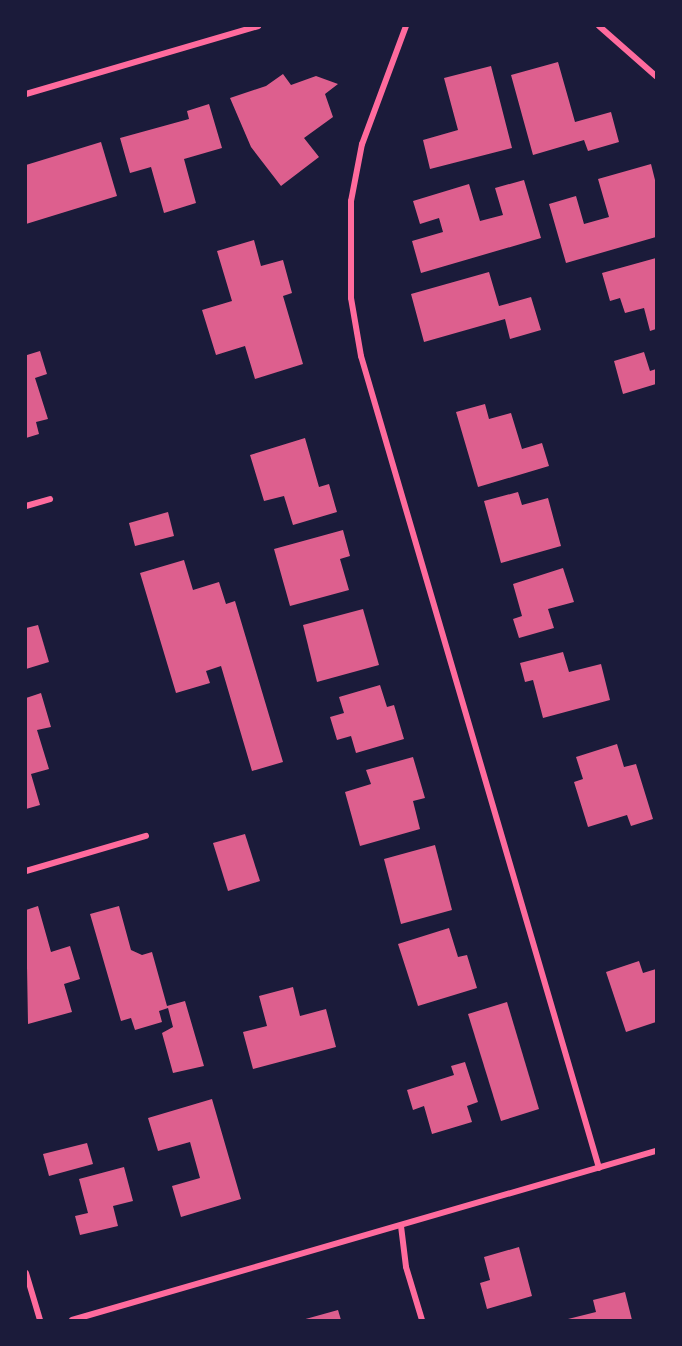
<!DOCTYPE html>
<style>
body{margin:0}
#map{position:relative;width:682px;height:1346px;overflow:hidden;background:#1b1b3a;font-family:Arial,sans-serif}
div>[style]{position:absolute}
[style*='--x']{left:calc(var(--x)*1px);top:calc(var(--y)*1px);width:calc(var(--w)*1px);rotate:calc(var(--a)*1deg)}
.building>*{inset:0;background:#dd5f8e}
.minor>*{height:6px;margin:-3px;padding:0 3px;transform-origin:3px;border-radius:3px;background:#ff6b9d}
span{translate:-50% -50%;white-space:nowrap;text-align:center;line-height:1.15;-webkit-text-stroke:6px #1b1b3a;paint-order:stroke}
.frame{position:absolute;inset:0;border:27px solid #1b1b3a;pointer-events:none}
</style>
<div id="map">
<div class="building">
<i style="clip-path:polygon(558px 62px,575px 122px,611px 112px,619px 142px,588px 151px,584px 140px,533px 155px,511px 75px)"></i>
<i style="clip-path:polygon(491px 66px,512px 148px,430px 169px,423px 140px,458px 130px,444px 78px)"></i>
<i style="clip-path:polygon(283px 74px,291px 85px,316px 76px,338px 84px,325px 94px,333px 117px,304px 138px,319px 157px,281px 186px,251px 147px,230px 98px,266px 86px)"></i>
<i style="clip-path:polygon(209px 104px,222px 148px,184px 159px,196px 203px,164px 213px,151px 167px,130px 173px,120px 138px,189px 119px,187px 111px)"></i>
<i style="clip-path:polygon(101px 142px,117px 196px,26px 224px,26px 165px)"></i>
<i style="clip-path:polygon(651px 164px,656px 184px,656px 237px,566px 263px,549px 204px,576px 196px,584px 224px,609px 217px,598px 179px)"></i>
<i style="clip-path:polygon(524px 180px,541px 238px,421px 273px,412px 241px,443px 232px,439px 218px,420px 224px,413px 201px,469px 184px,480px 221px,503px 215px,495px 188px)"></i>
<i style="clip-path:polygon(254px 240px,261px 266px,283px 260px,292px 293px,283px 296px,303px 364px,255px 379px,245px 346px,216px 355px,202px 310px,232px 301px,217px 251px)"></i>
<i style="clip-path:polygon(656px 258px,656px 329px,650px 331px,644px 308px,625px 313px,620px 298px,610px 301px,602px 273px)"></i>
<i style="clip-path:polygon(489px 272px,499px 306px,531px 297px,541px 330px,510px 339px,505px 319px,424px 342px,411px 294px)"></i>
<i style="clip-path:polygon(26px 350px,27px 355px,40px 351px,47px 374px,35px 378px,48px 419px,36px 422px,39px 434px,26px 438px)"></i>
<i style="clip-path:polygon(644px 352px,650px 371px,656px 369px,656px 384px,623px 394px,614px 361px)"></i>
<i style="clip-path:polygon(485px 404px,489px 419px,511px 413px,522px 449px,542px 443px,549px 466px,478px 487px,456px 412px)"></i>
<i style="clip-path:polygon(305px 438px,319px 487px,329px 484px,337px 512px,293px 525px,284px 496px,264px 501px,250px 455px)"></i>
<i style="clip-path:polygon(518px 492px,522px 505px,548px 498px,561px 546px,501px 563px,484px 501px)"></i>
<i style="clip-path:polygon(168px 512px,174px 536px,135px 546px,129px 523px)"></i>
<i style="clip-path:polygon(343px 530px,350px 556px,340px 559px,349px 590px,290px 606px,274px 549px)"></i>
<i style="clip-path:polygon(184px 560px,193px 590px,219px 582px,226px 604px,235px 601px,283px 762px,252px 771px,221px 666px,206px 671px,210px 683px,176px 693px,140px 573px)"></i>
<i style="clip-path:polygon(563px 568px,574px 602px,548px 609px,554px 628px,519px 638px,513px 619px,522px 616px,513px 584px)"></i>
<i style="clip-path:polygon(363px 609px,379px 665px,317px 682px,303px 625px)"></i>
<i style="clip-path:polygon(38px 625px,49px 662px,26px 669px,26px 628px)"></i>
<i style="clip-path:polygon(563px 652px,569px 672px,601px 664px,610px 700px,543px 718px,533px 680px,525px 682px,520px 663px)"></i>
<i style="clip-path:polygon(380px 685px,387px 707px,394px 705px,404px 739px,356px 753px,351px 736px,337px 740px,330px 717px,344px 713px,339px 697px)"></i>
<i style="clip-path:polygon(41px 693px,51px 727px,37px 730px,49px 769px,31px 774px,40px 805px,26px 809px,26px 698px)"></i>
<i style="clip-path:polygon(617px 744px,624px 767px,636px 764px,653px 819px,631px 826px,627px 815px,588px 827px,574px 782px,583px 779px,576px 757px)"></i>
<i style="clip-path:polygon(413px 757px,425px 798px,413px 801px,420px 829px,360px 846px,345px 792px,371px 784px,366px 770px)"></i>
<i style="clip-path:polygon(245px 834px,260px 881px,228px 891px,213px 843px)"></i>
<i style="clip-path:polygon(435px 845px,452px 910px,401px 924px,384px 859px)"></i>
<i style="clip-path:polygon(38px 906px,51px 952px,70px 946px,80px 979px,64px 984px,72px 1012px,28px 1024px,26px 910px)"></i>
<i style="clip-path:polygon(119px 906px,131px 950px,142px 955px,152px 952px,167px 1006px,185px 1001px,204px 1066px,173px 1073px,162px 1033px,173px 1027px,168px 1008px,159px 1011px,162px 1022px,135px 1030px,131px 1018px,121px 1021px,90px 914px)"></i>
<i style="clip-path:polygon(449px 928px,458px 957px,467px 955px,477px 988px,418px 1006px,398px 944px)"></i>
<i style="clip-path:polygon(639px 961px,643px 973px,656px 969px,656px 1022px,626px 1032px,606px 972px)"></i>
<i style="clip-path:polygon(293px 987px,300px 1016px,326px 1009px,336px 1047px,253px 1069px,243px 1032px,267px 1026px,259px 996px)"></i>
<i style="clip-path:polygon(507px 1002px,539px 1109px,501px 1121px,468px 1014px)"></i>
<i style="clip-path:polygon(465px 1062px,478px 1102px,467px 1106px,472px 1122px,432px 1134px,424px 1106px,413px 1110px,407px 1090px,454px 1075px,451px 1066px)"></i>
<i style="clip-path:polygon(212px 1099px,241px 1199px,181px 1217px,172px 1186px,200px 1178px,190px 1142px,158px 1151px,148px 1118px)"></i>
<i style="clip-path:polygon(87px 1143px,93px 1164px,49px 1176px,43px 1154px)"></i>
<i style="clip-path:polygon(124px 1167px,133px 1201px,113px 1206px,118px 1226px,80px 1235px,75px 1216px,88px 1213px,79px 1179px)"></i>
<i style="clip-path:polygon(519px 1247px,532px 1296px,487px 1309px,480px 1283px,490px 1280px,484px 1257px)"></i>
<i style="clip-path:polygon(625px 1292px,632px 1320px,564px 1320px,596px 1312px,593px 1300px)"></i>
<i style="clip-path:polygon(338px 1310px,341px 1320px,302px 1320px)"></i>
</div>
<div class="minor">
<i style="--x:406;--y:26;--w:126;--a:110.4"></i>
<i style="--x:362;--y:144;--w:58;--a:100.9"></i>
<i style="--x:351;--y:201;--w:97;--a:90"></i>
<i style="--x:351;--y:298;--w:59;--a:80.2"></i>
<i style="--x:361;--y:356;--w:846;--a:73.66"></i>
<i style="--x:599;--y:26;--w:76;--a:41.3"></i>
<i style="--x:26;--y:94;--w:242;--a:-16.3"></i>
<i style="--x:26;--y:506;--w:25;--a:-16"></i>
<i style="--x:26;--y:871;--w:125;--a:-16.3"></i>
<i style="--x:401;--y:1226;--w:41;--a:83"></i>
<i style="--x:406;--y:1267;--w:55;--a:73.2"></i>
<i style="--x:26;--y:1273;--w:49;--a:73.4"></i>
<i style="--x:72;--y:1320;--w:608;--a:-16.14"></i>
</div>
<div class="frame"></div>
</div>
